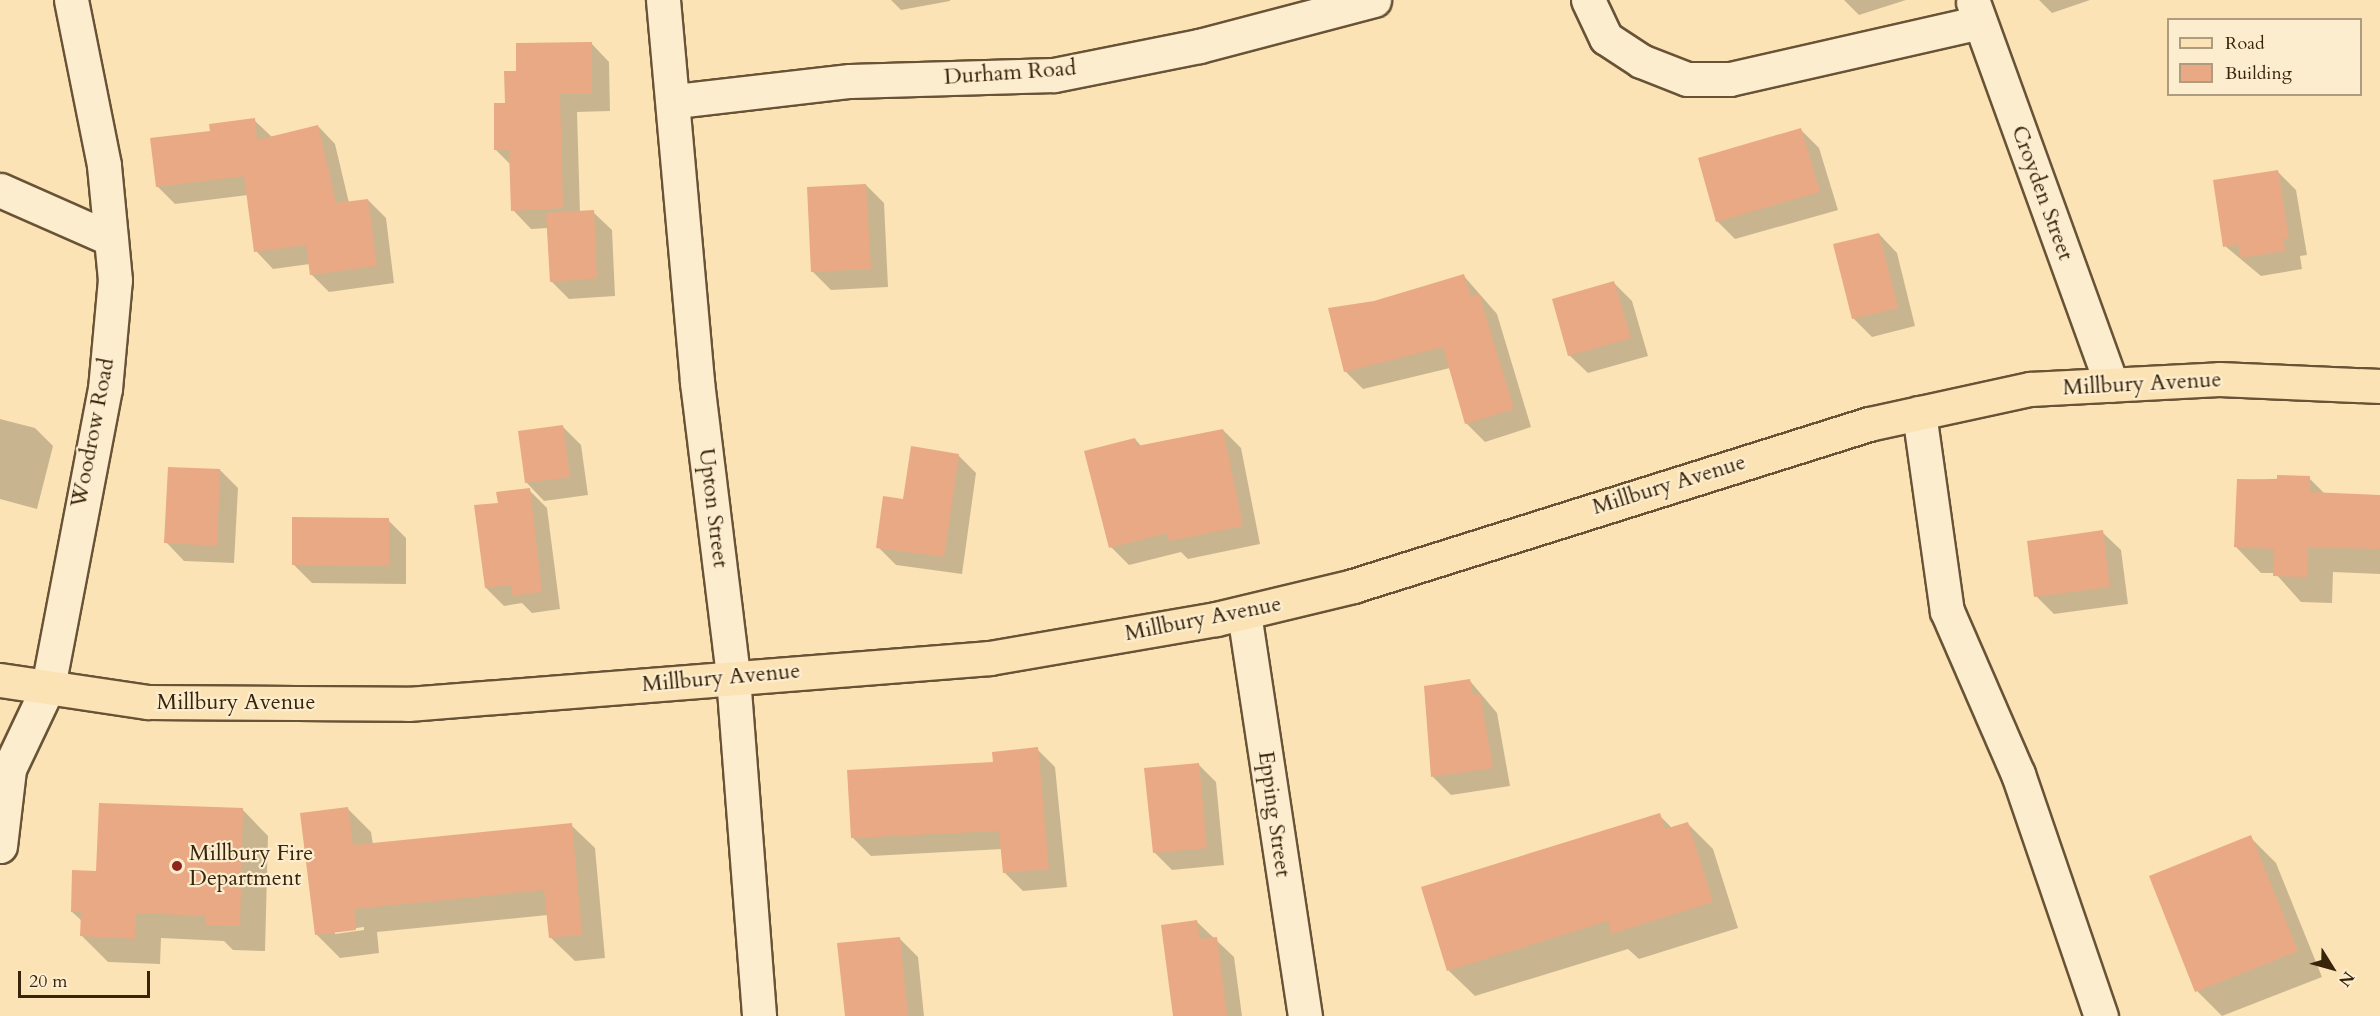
<!DOCTYPE html>
<style>
body{margin:0}
#map{position:relative;width:2380px;height:1016px;overflow:hidden;background:#fbe3b5;font-family:Cardo,serif}
div>[style]{position:absolute}
[style*='--x']{left:calc(var(--x)*1px);top:calc(var(--y)*1px);width:calc(var(--w)*1px);rotate:calc(var(--a)*1deg)}
.shadow>*{inset:0;background:#0003}
.building>*{inset:0;background:#e9a984}
.roads{filter:drop-shadow(2px 0 #695336) drop-shadow(-2px 0 #695336) drop-shadow(0 2px #695336) drop-shadow(0 -2px #695336)}
.minor>*{height:33px;margin:-16.5px;padding:0 16.5px;transform-origin:16.5px;border-radius:16.5px;background:#fcedcf}
.major>*{height:33px;margin:-16.5px;padding:0 16.5px;transform-origin:16.5px;border-radius:16.5px;background:#fbe3b5}
.dots>*{width:16px;height:16px;translate:-50% -50%;box-sizing:border-box;border:3px solid #fcedcf;border-radius:50%}
span{translate:-50% -50%;white-space:nowrap;text-align:center;line-height:1.15;-webkit-text-stroke:4.5px #fcedcf;paint-order:stroke}
.street-label{font-size:22px;color:#38230b}
.poi-label{font-size:22px;color:#38230b}
.left{translate:0 -50%;text-align:left}
.legend{position:absolute;left:2167px;top:18px;width:195px;height:78px;box-sizing:border-box;background:#fcedcf;border:2px solid #ae9c81;margin:0;padding:8px 10px;list-style:none;font-size:18px;color:#38230b}
.legend li{display:flex;align-items:center;gap:12px;height:30px}
.legend b{width:30px;border:2px solid #ae9c81}
.north{position:absolute;left:2302px;top:938px;width:60px;height:60px;-webkit-text-stroke:4px #fcedcf;paint-order:stroke;rotate:127deg;font-size:16px;font-weight:700;line-height:24px;text-align:center;color:#38230b}
.north::after{content:'';display:block;margin:auto;width:21px;height:27px;background:#38230b;clip-path:polygon(50% 0,100% 100%,50% 72%,0 100%)}
.scale{position:absolute;left:18px;top:971px;width:132px;height:27px;box-sizing:border-box;border:3px solid #38230b;border-top:0;padding-left:8px;font-size:18px;line-height:21px;white-space:nowrap;color:#38230b;-webkit-text-stroke:4px #fcedcf;paint-order:stroke}
</style>
<div id="map">
<div class="shadow">
<i style="clip-path:polygon(891px 0,950px 0,950px 1px,901px 10px)"></i>
<i style="clip-path:polygon(1844px 0,1906px 0,1859px 15px)"></i>
<i style="clip-path:polygon(2039px 0,2090px 0,2052px 13px)"></i>
<i style="clip-path:polygon(591px 43px,609px 62px,610px 111px,577px 112px,580px 213px,593px 212px,612px 230px,615px 296px,569px 299px,551px 281px,548px 228px,531px 229px,513px 210px,511px 165px,496px 150px,518px 72px)"></i>
<i style="clip-path:polygon(254px 120px,272px 137px,318px 126px,335px 144px,349px 203px,368px 200px,386px 218px,394px 283px,329px 292px,311px 274px,310px 264px,273px 269px,256px 251px,248px 195px,175px 204px,157px 186px,212px 132px)"></i>
<i style="clip-path:polygon(1801px 130px,1819px 148px,1838px 210px,1735px 239px,1717px 221px)"></i>
<i style="clip-path:polygon(2278px 172px,2296px 190px,2307px 255px,2300px 256px,2302px 269px,2261px 276px,2225px 246px)"></i>
<i style="clip-path:polygon(866px 185px,884px 203px,888px 287px,831px 290px,813px 272px)"></i>
<i style="clip-path:polygon(1879px 234px,1897px 253px,1915px 326px,1872px 337px,1853px 318px)"></i>
<i style="clip-path:polygon(1463px 275px,1497px 314px,1531px 427px,1485px 442px,1467px 424px,1450px 368px,1363px 389px,1345px 371px,1375px 302px)"></i>
<i style="clip-path:polygon(1614px 283px,1632px 301px,1648px 356px,1588px 373px,1569px 355px)"></i>
<i style="clip-path:polygon(0 419px,35px 428px,53px 446px,37px 509px,0 499px)"></i>
<i style="clip-path:polygon(563px 427px,581px 445px,588px 495px,544px 501px,526px 482px)"></i>
<i style="clip-path:polygon(1223px 430px,1241px 448px,1260px 544px,1188px 559px,1181px 552px,1129px 565px,1111px 547px,1135px 439px,1142px 447px)"></i>
<i style="clip-path:polygon(958px 455px,976px 473px,962px 574px,896px 565px,878px 547px,905px 501px)"></i>
<i style="clip-path:polygon(220px 470px,238px 488px,234px 563px,184px 561px,166px 542px)"></i>
<i style="clip-path:polygon(2309px 478px,2326px 495px,2380px 497px,2380px 574px,2333px 572px,2332px 603px,2301px 602px,2275px 573px,2261px 573px,2236px 547px,2238px 480px)"></i>
<i style="clip-path:polygon(529px 490px,547px 508px,560px 609px,532px 613px,522px 603px,504px 606px,486px 588px,499px 504px)"></i>
<i style="clip-path:polygon(388px 520px,406px 538px,406px 584px,312px 583px,294px 565px)"></i>
<i style="clip-path:polygon(2102px 532px,2121px 550px,2128px 604px,2054px 614px,2036px 596px)"></i>
<i style="clip-path:polygon(1470px 681px,1497px 713px,1510px 786px,1451px 795px,1433px 777px)"></i>
<i style="clip-path:polygon(1037px 749px,1055px 767px,1067px 887px,1023px 891px,1005px 873px,1003px 849px,871px 856px,853px 838px,995px 763px)"></i>
<i style="clip-path:polygon(1198px 764px,1216px 782px,1224px 865px,1172px 870px,1154px 852px)"></i>
<i style="clip-path:polygon(evenodd,348px 809px,371px 832px,373px 845px,571px 825px,595px 848px,605px 958px,575px 961px,551px 938px,548px 915px,377px 932px,379px 953px,340px 958px,317px 935px,348px 809px,364px 927px,364px 930px,335px 934px,335px 931px,364px 927px)"></i>
<i style="clip-path:polygon(243px 810px,268px 836px,265px 951px,233px 950px,224px 941px,161px 938px,160px 964px,108px 962px,82px 936px,82px 921px,72px 912px,98px 873px)"></i>
<i style="clip-path:polygon(1659px 815px,1672px 828px,1687px 823px,1713px 849px,1738px 928px,1639px 959px,1628px 949px,1475px 996px,1449px 971px,1423px 888px)"></i>
<i style="clip-path:polygon(2250px 837px,2276px 863px,2322px 977px,2222px 1016px,2197px 991px)"></i>
<i style="clip-path:polygon(1197px 922px,1234px 957px,1242px 1016px,1175px 1016px)"></i>
<i style="clip-path:polygon(900px 939px,918px 957px,924px 1016px,846px 1016px)"></i>
</div>
<div class="building">
<i style="clip-path:polygon(592px 42px,592px 94px,560px 94px,563px 208px,511px 211px,509px 150px,494px 150px,494px 103px,505px 103px,504px 71px,516px 71px,516px 43px)"></i>
<i style="clip-path:polygon(255px 118px,257px 140px,318px 125px,336px 203px,368px 199px,377px 266px,310px 275px,306px 245px,254px 252px,244px 176px,156px 187px,150px 138px,210px 131px,209px 124px)"></i>
<i style="clip-path:polygon(1801px 128px,1820px 192px,1716px 222px,1698px 158px)"></i>
<i style="clip-path:polygon(2278px 170px,2289px 238px,2283px 239px,2285px 251px,2241px 258px,2238px 244px,2223px 247px,2213px 180px)"></i>
<i style="clip-path:polygon(866px 184px,871px 269px,811px 272px,807px 187px)"></i>
<i style="clip-path:polygon(594px 210px,597px 278px,550px 282px,546px 213px)"></i>
<i style="clip-path:polygon(1879px 233px,1898px 308px,1852px 319px,1833px 244px)"></i>
<i style="clip-path:polygon(1464px 274px,1471px 297px,1479px 294px,1514px 409px,1465px 424px,1443px 347px,1344px 372px,1328px 308px,1374px 301px)"></i>
<i style="clip-path:polygon(1614px 281px,1631px 338px,1568px 356px,1552px 299px)"></i>
<i style="clip-path:polygon(563px 425px,570px 477px,525px 483px,518px 431px)"></i>
<i style="clip-path:polygon(1223px 429px,1243px 526px,1169px 541px,1167px 533px,1109px 548px,1084px 451px,1135px 438px,1137px 446px)"></i>
<i style="clip-path:polygon(911px 446px,959px 454px,944px 557px,876px 548px,883px 496px,903px 499px)"></i>
<i style="clip-path:polygon(168px 467px,220px 469px,217px 546px,164px 543px)"></i>
<i style="clip-path:polygon(2277px 475px,2310px 476px,2310px 492px,2380px 495px,2380px 549px,2308px 547px,2307px 577px,2273px 576px,2274px 549px,2234px 547px,2237px 479px,2277px 480px)"></i>
<i style="clip-path:polygon(530px 488px,542px 592px,512px 596px,511px 585px,485px 588px,474px 505px,498px 503px,496px 492px)"></i>
<i style="clip-path:polygon(292px 517px,389px 518px,389px 566px,292px 565px)"></i>
<i style="clip-path:polygon(2103px 530px,2110px 587px,2034px 597px,2027px 541px)"></i>
<i style="clip-path:polygon(1470px 679px,1473px 695px,1480px 694px,1493px 768px,1431px 777px,1424px 686px)"></i>
<i style="clip-path:polygon(1038px 747px,1049px 869px,1003px 873px,999px 831px,851px 838px,847px 770px,993px 762px,992px 752px)"></i>
<i style="clip-path:polygon(1199px 763px,1207px 848px,1153px 853px,1144px 768px)"></i>
<i style="clip-path:polygon(99px 803px,243px 808px,240px 926px,205px 925px,206px 916px,136px 913px,135px 939px,80px 936px,81px 912px,71px 912px,72px 870px,96px 871px)"></i>
<i style="clip-path:polygon(348px 807px,353px 845px,572px 823px,582px 935px,549px 938px,544px 890px,354px 909px,356px 930px,315px 935px,300px 813px)"></i>
<i style="clip-path:polygon(1660px 813px,1665px 829px,1688px 822px,1713px 902px,1611px 934px,1608px 921px,1447px 971px,1421px 887px)"></i>
<i style="clip-path:polygon(2251px 835px,2298px 951px,2195px 992px,2149px 876px)"></i>
<i style="clip-path:polygon(1197px 920px,1200px 939px,1217px 937px,1227px 1016px,1173px 1016px,1161px 925px)"></i>
<i style="clip-path:polygon(900px 937px,908px 1016px,845px 1016px,837px 943px)"></i>
</div>
<div class="roads">
<div class="minor">
<i style="--x:663;--y:0;--w:384;--a:84.9"></i>
<i style="--x:697;--y:382;--w:297;--a:83"></i>
<i style="--x:733;--y:677;--w:340;--a:85.6"></i>
<i style="--x:1588;--y:0;--w:42;--a:64.7"></i>
<i style="--x:1606;--y:38;--w:42;--a:33.3"></i>
<i style="--x:1641;--y:61;--w:49;--a:21.4"></i>
<i style="--x:1687;--y:79;--w:43;--a:0"></i>
<i style="--x:1730;--y:79;--w:256;--a:-12.8"></i>
<i style="--x:1973;--y:2;--w:407;--a:70.1"></i>
<i style="--x:676;--y:101;--w:175;--a:-6.6"></i>
<i style="--x:850;--y:81;--w:204;--a:-1.7"></i>
<i style="--x:1054;--y:75;--w:148;--a:-11.3"></i>
<i style="--x:1199;--y:46;--w:181;--a:-14.7"></i>
<i style="--x:0;--y:190;--w:121;--a:23.8"></i>
<i style="--x:1919;--y:413;--w:200;--a:82"></i>
<i style="--x:1947;--y:611;--w:178;--a:66.5"></i>
<i style="--x:2018;--y:774;--w:256;--a:71.1"></i>
<i style="--x:1244;--y:613;--w:408;--a:81.4"></i>
<i style="--x:0;--y:846;--w:78;--a:-83.3"></i>
<i style="--x:9;--y:769;--w:91;--a:-64.6"></i>
<i style="--x:48;--y:687;--w:303;--a:-79.2"></i>
<i style="--x:105;--y:389;--w:109;--a:-84.8"></i>
<i style="--x:115;--y:280;--w:116;--a:-95.5"></i>
<i style="--x:104;--y:165;--w:168;--a:-101.3"></i>
</div>
<div class="major">
<i style="--x:0;--y:680;--w:150;--a:8.5"></i>
<i style="--x:148;--y:702;--w:260;--a:0.4"></i>
<i style="--x:408;--y:704;--w:584;--a:-4.52"></i>
<i style="--x:990;--y:658;--w:229;--a:-9.8"></i>
<i style="--x:1216;--y:619;--w:141;--a:-13.5"></i>
<i style="--x:1353;--y:586;--w:541;--a:-17.43"></i>
<i style="--x:1869;--y:424;--w:165;--a:-12.3"></i>
<i style="--x:2030;--y:389;--w:189;--a:-3"></i>
<i style="--x:2219;--y:379;--w:161;--a:2.5"></i>
</div>
</div>
<div class="dots">
<i style="left:177px;top:866px;background:#8f2418"></i>
</div>
<div class="street-label">
<span style="left:1010px;top:73px;rotate:-4deg">Durham Road</span>
<span style="left:2042px;top:193px;rotate:70deg">Croyden Street</span>
<span style="left:2142px;top:384px;rotate:-3deg">Millbury Avenue</span>
<span style="left:93px;top:433px;rotate:-79deg">Woodrow Road</span>
<span style="left:1669px;top:485px;rotate:-17deg">Millbury Avenue</span>
<span style="left:713px;top:508px;rotate:83deg">Upton Street</span>
<span style="left:1203px;top:619px;rotate:-11deg">Millbury Avenue</span>
<span style="left:721px;top:678px;rotate:-5deg">Millbury Avenue</span>
<span style="left:236px;top:703px">Millbury Avenue</span>
<span style="left:1274px;top:814px;rotate:82deg">Epping Street</span>
</div>
<div class="poi-label">
<span class="left" style="left:189px;top:866px">Millbury Fire<br>Department</span>
</div>
<ul class="legend">
<li><b style="height:8px;background:#fbe3b5"></b>Road</li>
<li><b style="height:16px;background:#e9a984"></b>Building</li>
</ul>
<div class="north">N</div>
<div class="scale">20 m</div>
</div>
